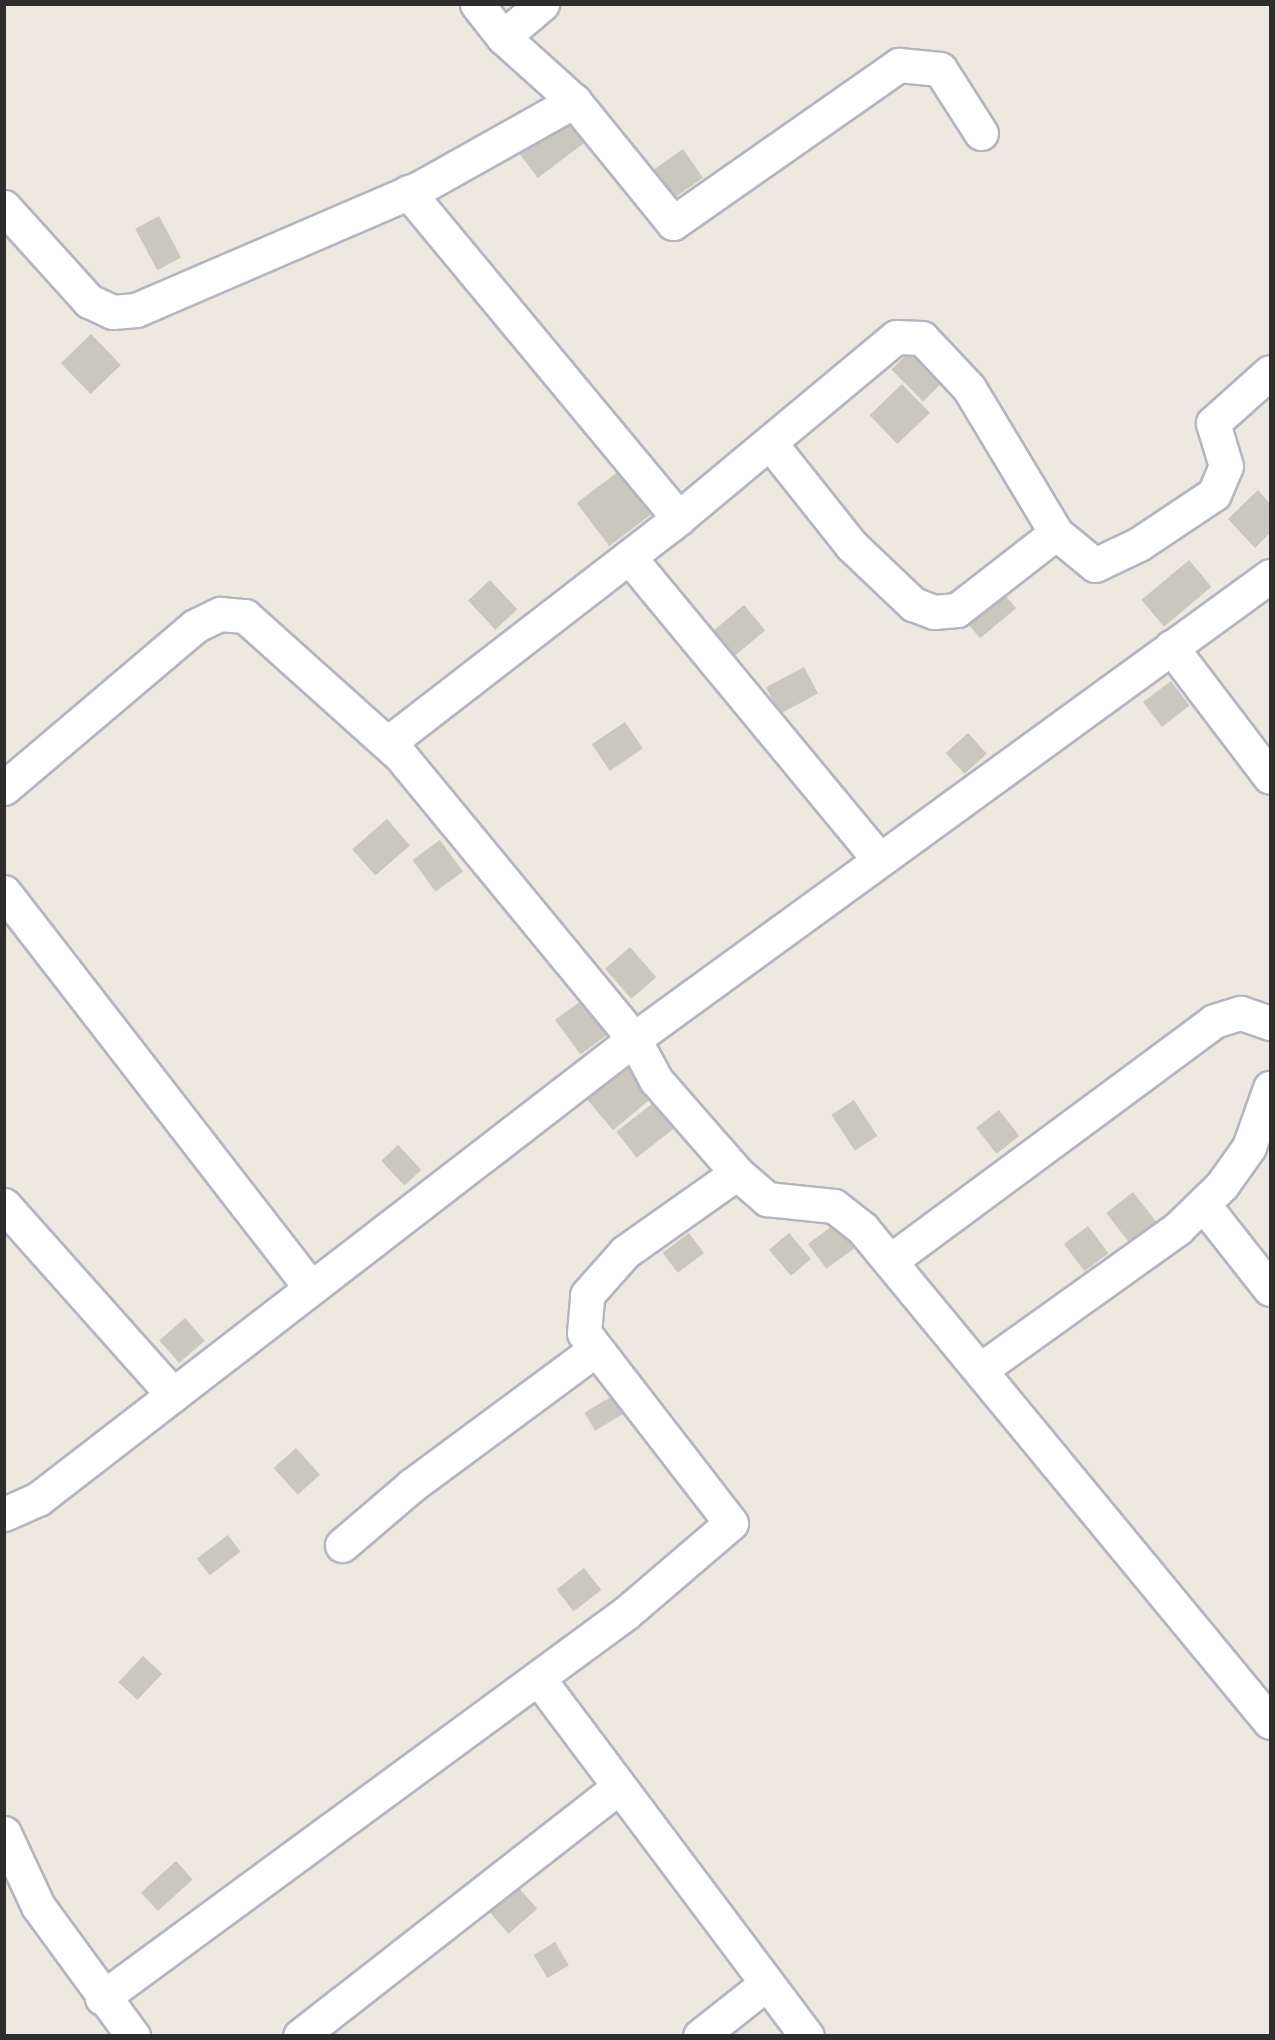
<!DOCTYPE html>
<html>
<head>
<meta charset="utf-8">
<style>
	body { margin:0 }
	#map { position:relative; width:1275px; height:2040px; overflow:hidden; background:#eee9e0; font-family:"Fira Sans Condensed",sans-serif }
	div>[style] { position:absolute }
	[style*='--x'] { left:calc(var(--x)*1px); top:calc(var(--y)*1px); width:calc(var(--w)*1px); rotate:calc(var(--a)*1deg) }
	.building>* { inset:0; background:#cac7be; transform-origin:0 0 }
	.roads { filter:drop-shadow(2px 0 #b3b5c0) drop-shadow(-2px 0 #b3b5c0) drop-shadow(0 2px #b3b5c0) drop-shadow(0 -2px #b3b5c0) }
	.minor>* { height:33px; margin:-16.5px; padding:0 16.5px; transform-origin:16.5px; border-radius:16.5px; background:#fff }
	span { translate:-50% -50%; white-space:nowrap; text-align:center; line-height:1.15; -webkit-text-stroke:5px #fff; paint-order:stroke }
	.frame { position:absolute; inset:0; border:6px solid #2d2d2d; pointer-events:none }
</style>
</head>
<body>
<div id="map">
	<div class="building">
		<i style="left:574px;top:113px;width:30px;height:68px;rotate:53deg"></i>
		<i style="left:683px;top:149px;width:35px;height:40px;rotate:55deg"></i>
		<i style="left:159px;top:216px;width:47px;height:27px;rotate:62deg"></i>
		<i style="left:91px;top:334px;width:43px;height:42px;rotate:46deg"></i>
		<i style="left:919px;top:342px;width:45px;height:39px;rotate:45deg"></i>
		<i style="left:902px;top:384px;width:40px;height:45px;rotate:46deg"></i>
		<i style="left:619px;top:471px;width:54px;height:53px;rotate:53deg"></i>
		<i style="clip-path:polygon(1258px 490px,1270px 504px,1270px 533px,1255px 548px,1228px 519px)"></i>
		<i style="left:1189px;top:560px;width:35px;height:62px;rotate:50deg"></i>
		<i style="left:490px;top:580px;width:40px;height:30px;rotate:47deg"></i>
		<i style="left:1000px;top:589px;width:25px;height:47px;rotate:50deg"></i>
		<i style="left:744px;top:605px;width:33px;height:45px;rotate:50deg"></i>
		<i style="left:804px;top:667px;width:30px;height:43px;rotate:62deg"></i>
		<i style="left:1171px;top:681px;width:31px;height:35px;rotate:53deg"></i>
		<i style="left:625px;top:722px;width:32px;height:40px;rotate:56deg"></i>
		<i style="left:968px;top:733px;width:28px;height:30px;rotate:48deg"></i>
		<i style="left:387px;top:819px;width:35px;height:46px;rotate:49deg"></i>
		<i style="left:440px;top:840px;width:39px;height:34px;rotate:54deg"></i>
		<i style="left:630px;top:947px;width:40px;height:33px;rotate:49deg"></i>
		<i style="left:585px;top:998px;width:43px;height:37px;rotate:54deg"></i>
		<i style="left:631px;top:1063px;width:40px;height:57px;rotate:50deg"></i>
		<i style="left:662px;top:1096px;width:33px;height:58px;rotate:52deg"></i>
		<i style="left:854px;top:1100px;width:43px;height:27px;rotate:57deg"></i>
		<i style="left:999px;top:1110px;width:33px;height:29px;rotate:52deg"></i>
		<i style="left:398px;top:1145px;width:34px;height:23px;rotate:47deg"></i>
		<i style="left:1133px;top:1192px;width:39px;height:34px;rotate:52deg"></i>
		<i style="left:842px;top:1219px;width:31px;height:42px;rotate:54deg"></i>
		<i style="left:1088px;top:1226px;width:34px;height:30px;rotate:53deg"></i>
		<i style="left:689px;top:1233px;width:25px;height:33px;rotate:53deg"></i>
		<i style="left:789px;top:1233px;width:34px;height:26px;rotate:50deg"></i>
		<i style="left:185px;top:1318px;width:30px;height:34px;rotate:49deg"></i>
		<i style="left:622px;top:1390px;width:21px;height:44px;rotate:59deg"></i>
		<i style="left:296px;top:1448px;width:36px;height:30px;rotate:48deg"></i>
		<i style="left:228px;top:1535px;width:21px;height:39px;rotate:53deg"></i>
		<i style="left:584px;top:1568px;width:28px;height:35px;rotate:52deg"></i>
		<i style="left:143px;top:1656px;width:26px;height:36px;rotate:43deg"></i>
		<i style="left:176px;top:1861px;width:25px;height:47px;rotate:48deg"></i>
		<i style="left:507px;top:1874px;width:46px;height:38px;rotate:49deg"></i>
		<i style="left:555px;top:1942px;width:27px;height:25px;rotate:59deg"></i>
	</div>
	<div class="roads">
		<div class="minor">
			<i style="--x:477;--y:4;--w:42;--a:51.8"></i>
			<i style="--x:503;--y:37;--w:96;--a:42"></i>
			<i style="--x:574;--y:101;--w:157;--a:50.9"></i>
			<i style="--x:673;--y:223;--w:276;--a:-35"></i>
			<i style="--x:899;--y:65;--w:41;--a:5.6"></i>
			<i style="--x:940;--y:69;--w:76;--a:57.4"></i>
			<i style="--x:503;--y:37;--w:51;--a:-40.2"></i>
			<i style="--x:408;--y:192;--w:424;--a:50.3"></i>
			<i style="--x:4;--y:207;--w:127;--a:47.9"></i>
			<i style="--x:89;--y:301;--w:26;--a:25"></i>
			<i style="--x:113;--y:312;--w:23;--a:-5"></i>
			<i style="--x:136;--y:310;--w:310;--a:-23.3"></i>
			<i style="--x:421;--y:187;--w:176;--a:-29.3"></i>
			<i style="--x:770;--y:443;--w:130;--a:51.5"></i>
			<i style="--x:851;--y:545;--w:86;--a:43.6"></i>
			<i style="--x:913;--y:604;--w:22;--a:21"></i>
			<i style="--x:934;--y:612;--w:23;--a:-5"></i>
			<i style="--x:957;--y:610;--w:125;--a:-37.9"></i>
			<i style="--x:629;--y:557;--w:392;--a:50.4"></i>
			<i style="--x:1270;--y:576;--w:787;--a:143.95"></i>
			<i style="--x:634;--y:1039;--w:47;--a:61.8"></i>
			<i style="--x:656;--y:1080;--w:123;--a:48.9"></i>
			<i style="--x:737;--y:1173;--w:40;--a:41"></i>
			<i style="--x:767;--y:1199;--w:67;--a:6"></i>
			<i style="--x:834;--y:1206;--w:37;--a:38"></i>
			<i style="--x:863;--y:1229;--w:639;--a:50.46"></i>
			<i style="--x:1171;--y:647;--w:163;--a:52.7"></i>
			<i style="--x:388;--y:743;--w:355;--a:-37.7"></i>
			<i style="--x:669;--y:526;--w:295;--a:-39.8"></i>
			<i style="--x:896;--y:337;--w:26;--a:2"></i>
			<i style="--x:922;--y:338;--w:69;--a:46.8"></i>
			<i style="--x:969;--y:388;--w:169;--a:59"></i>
			<i style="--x:1056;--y:533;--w:50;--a:39.4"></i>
			<i style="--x:1095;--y:565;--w:49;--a:-25.5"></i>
			<i style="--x:1139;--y:544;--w:90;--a:-33.7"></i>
			<i style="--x:1214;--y:494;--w:30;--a:-67"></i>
			<i style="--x:1226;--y:466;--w:45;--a:-106.8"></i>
			<i style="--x:1213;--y:423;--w:76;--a:-41.8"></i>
			<i style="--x:4;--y:788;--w:250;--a:-40.3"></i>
			<i style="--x:195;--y:626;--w:28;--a:-26"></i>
			<i style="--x:220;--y:614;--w:25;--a:5"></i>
			<i style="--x:245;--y:616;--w:208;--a:41.9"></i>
			<i style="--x:400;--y:755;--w:368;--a:50.5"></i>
			<i style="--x:634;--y:1039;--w:753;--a:142.34"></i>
			<i style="--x:38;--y:1499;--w:37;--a:156"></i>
			<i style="--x:4;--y:892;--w:501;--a:52.22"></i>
			<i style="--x:1203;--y:1204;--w:108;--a:51.8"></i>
			<i style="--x:4;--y:1205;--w:254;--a:48.3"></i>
			<i style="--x:890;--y:1261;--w:403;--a:-36.5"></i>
			<i style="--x:1214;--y:1021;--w:28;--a:-17"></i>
			<i style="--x:1241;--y:1013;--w:31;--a:19"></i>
			<i style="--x:980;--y:1370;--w:244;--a:-35.6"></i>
			<i style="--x:1178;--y:1228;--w:62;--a:-44.3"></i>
			<i style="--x:1222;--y:1185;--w:47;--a:-54.6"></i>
			<i style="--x:1249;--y:1147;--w:63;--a:-70.4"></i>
			<i style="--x:342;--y:1545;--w:91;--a:-40.5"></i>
			<i style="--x:411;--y:1486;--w:230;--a:-36.5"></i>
			<i style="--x:538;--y:1678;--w:448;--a:53.1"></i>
			<i style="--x:4;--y:1833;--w:81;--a:65"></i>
			<i style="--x:38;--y:1906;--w:161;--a:53.8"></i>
			<i style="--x:102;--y:1998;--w:650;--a:-36.31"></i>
			<i style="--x:626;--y:1613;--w:138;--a:-40.6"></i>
			<i style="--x:731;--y:1523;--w:240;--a:-127.7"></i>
			<i style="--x:584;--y:1333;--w:38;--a:-85"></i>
			<i style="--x:587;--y:1295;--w:57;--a:-48.5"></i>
			<i style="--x:625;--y:1252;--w:137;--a:-35.2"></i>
			<i style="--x:300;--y:2036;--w:405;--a:-38"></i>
			<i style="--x:700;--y:2036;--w:85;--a:-38.3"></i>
		</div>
	</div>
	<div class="frame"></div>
</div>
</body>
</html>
